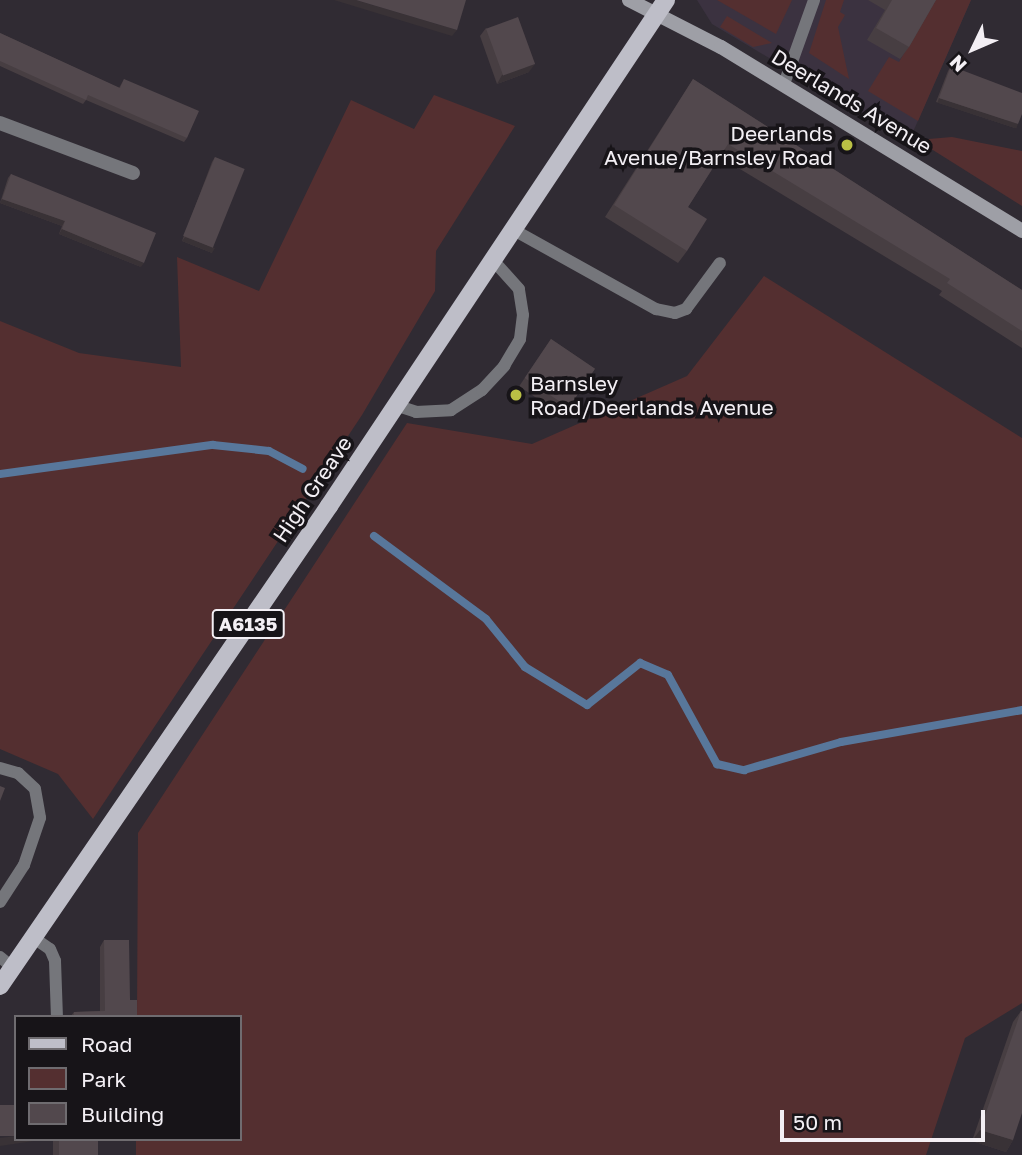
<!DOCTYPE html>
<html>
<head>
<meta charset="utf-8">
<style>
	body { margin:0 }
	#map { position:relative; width:1022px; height:1155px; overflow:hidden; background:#302b33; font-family:"Golos Text",sans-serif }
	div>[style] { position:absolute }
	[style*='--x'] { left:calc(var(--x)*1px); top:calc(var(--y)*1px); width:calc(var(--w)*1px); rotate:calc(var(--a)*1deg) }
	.built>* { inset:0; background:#3b3240 }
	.green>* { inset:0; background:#542f30 }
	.stream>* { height:8px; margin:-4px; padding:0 4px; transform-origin:4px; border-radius:4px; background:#58779b }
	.lane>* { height:12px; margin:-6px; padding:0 6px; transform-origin:6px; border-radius:6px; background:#75767b }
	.street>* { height:14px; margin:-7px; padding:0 7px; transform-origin:7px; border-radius:7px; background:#75767b }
	.secondary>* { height:14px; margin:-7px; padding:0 7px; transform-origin:7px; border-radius:7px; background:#9e9fa6 }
	.primary>* { height:18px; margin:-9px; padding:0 9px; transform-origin:9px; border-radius:9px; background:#bebec8 }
	.wall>* { inset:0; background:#473e42; transform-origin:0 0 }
	.shaded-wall>* { inset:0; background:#393236; transform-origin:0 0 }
	.building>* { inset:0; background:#52484d; transform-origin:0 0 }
	.dots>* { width:19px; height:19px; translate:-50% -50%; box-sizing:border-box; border:4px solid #171418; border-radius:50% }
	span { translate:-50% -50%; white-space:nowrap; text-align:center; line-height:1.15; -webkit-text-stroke:7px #171418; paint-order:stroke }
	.shield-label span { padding:2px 5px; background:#171418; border:2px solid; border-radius:5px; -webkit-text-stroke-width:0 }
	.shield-label { font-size:19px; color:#f3eff4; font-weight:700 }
	.street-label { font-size:21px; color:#f3eff4 }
	.poi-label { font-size:21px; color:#f3eff4 }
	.right { translate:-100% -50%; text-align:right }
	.left { translate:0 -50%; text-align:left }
	.legend { position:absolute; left:14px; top:1015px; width:228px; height:126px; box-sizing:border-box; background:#171418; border:2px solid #6f6c70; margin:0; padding:9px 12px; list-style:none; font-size:21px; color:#f3eff4 }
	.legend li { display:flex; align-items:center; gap:14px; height:35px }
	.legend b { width:35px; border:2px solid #6f6c70 }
	.north { position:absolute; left:938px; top:14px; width:70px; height:70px; -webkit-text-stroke:5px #171418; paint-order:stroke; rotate:226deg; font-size:19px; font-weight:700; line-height:28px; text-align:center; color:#f3eff4 }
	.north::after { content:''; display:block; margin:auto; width:24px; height:32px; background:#f3eff4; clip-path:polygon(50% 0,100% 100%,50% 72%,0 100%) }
	.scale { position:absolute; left:780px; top:1110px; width:205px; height:32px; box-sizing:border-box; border:4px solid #f3eff4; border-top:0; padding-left:9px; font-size:21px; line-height:24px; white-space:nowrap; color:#f3eff4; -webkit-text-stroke:5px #171418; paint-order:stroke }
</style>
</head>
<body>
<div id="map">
	<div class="built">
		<i style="clip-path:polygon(697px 0,971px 0,909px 141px,712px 24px)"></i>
	</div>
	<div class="green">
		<i style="clip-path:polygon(717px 0,792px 0,776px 34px)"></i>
		<i style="clip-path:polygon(826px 0,844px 0,840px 12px,845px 15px,838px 27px,849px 79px,809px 53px)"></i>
		<i style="clip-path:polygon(935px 0,971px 0,918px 121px,868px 91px,889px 57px,899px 62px)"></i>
		<i style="clip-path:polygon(727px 16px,772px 43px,753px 47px,720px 27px)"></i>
		<i style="clip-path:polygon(434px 95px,515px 126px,436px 251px,435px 291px,362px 415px,93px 819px,58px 774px,0 749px,0 321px,79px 353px,181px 367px,177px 257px,259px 291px,351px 100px,414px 129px)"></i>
		<i style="clip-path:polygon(952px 137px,1022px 151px,1022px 206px,917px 140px)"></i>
		<i style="clip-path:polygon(764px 276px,1022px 438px,1022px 1003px,965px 1038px,926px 1155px,136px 1155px,136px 1139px,240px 1139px,240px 1017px,137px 1017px,138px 833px,407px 423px,532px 444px,687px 376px)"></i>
	</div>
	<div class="stream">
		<i style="--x:0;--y:474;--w:215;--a:-7.8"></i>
		<i style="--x:213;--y:445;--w:56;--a:6.1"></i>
		<i style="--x:269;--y:451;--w:38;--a:28"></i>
		<i style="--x:374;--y:536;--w:139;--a:36.5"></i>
		<i style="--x:486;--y:619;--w:62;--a:50.9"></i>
		<i style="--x:525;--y:667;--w:73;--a:31.5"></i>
		<i style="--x:587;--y:705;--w:68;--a:-38.4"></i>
		<i style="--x:640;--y:663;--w:30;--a:23"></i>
		<i style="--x:668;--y:675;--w:102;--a:61.2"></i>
		<i style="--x:717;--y:764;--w:28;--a:13"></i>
		<i style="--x:744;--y:770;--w:101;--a:-16.1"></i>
		<i style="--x:841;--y:742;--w:184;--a:-10"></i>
	</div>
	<div class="lane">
		<i style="--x:784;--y:84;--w:89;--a:-70.3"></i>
		<i style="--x:512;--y:229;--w:165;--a:29.1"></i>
		<i style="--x:656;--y:309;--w:19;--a:12"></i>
		<i style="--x:675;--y:313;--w:12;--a:-20"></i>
		<i style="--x:686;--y:309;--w:57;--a:-53.5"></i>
		<i style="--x:395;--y:405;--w:22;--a:18"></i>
		<i style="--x:416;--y:412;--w:35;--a:-3"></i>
		<i style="--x:451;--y:410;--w:37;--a:-33"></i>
		<i style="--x:482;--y:390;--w:33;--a:-47"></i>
		<i style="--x:504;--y:366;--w:31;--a:-59"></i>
		<i style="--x:520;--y:339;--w:24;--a:-83"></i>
		<i style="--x:523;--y:315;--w:26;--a:-99"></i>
		<i style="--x:519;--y:289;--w:40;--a:-132"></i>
		<i style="--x:0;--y:768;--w:19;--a:16"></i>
		<i style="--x:18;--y:773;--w:23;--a:43"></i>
		<i style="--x:35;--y:789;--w:29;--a:80"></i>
		<i style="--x:40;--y:818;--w:50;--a:108.8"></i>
		<i style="--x:24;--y:865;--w:44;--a:123"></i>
		<i style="--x:34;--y:938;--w:19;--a:35"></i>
		<i style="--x:50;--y:949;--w:13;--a:67"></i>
		<i style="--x:55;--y:961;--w:56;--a:88"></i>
		<i style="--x:0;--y:957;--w:17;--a:40"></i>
	</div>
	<div class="street">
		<i style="--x:0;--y:123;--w:142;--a:20.6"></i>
	</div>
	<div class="secondary">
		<i style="--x:629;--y:0;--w:103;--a:27.1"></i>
		<i style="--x:721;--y:47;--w:353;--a:31.4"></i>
	</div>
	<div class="primary">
		<i style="--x:0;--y:986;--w:582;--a:-55.57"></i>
		<i style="--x:329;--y:506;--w:608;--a:-56.34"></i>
	</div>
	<div class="wall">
		<i style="clip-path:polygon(868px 0,936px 0,909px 47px,900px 59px,867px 40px,885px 10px)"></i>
		<i style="clip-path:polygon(486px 28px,529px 72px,497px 84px,480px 36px)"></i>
		<i style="clip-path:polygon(0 33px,119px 88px,124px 79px,187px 138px,184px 142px,86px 100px,83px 104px,0 66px)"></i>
		<i style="clip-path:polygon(951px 66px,1015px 128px,936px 102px,948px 71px)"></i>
		<i style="clip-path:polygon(693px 79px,1022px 290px,1022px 348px,939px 295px,942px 291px,720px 157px,688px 207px,687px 251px,678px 263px,605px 217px)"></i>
		<i style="clip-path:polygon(215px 157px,212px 253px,182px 241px,212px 162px)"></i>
		<i style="clip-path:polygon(11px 174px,141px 267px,59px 234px,62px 226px,0 203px,8px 178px)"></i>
		<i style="left:551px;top:339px;width:53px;height:57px;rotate:34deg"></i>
		<i style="clip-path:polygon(104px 940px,137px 1017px,70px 1017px,74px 1012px,100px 1011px,100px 947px)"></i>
		<i style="clip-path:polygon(1021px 1011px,1013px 1140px,1006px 1152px,972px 1141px,1013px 1022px)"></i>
		<i style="left:53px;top:1139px;width:45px;height:16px"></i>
	</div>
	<div class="shaded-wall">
		<i style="clip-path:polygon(334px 0,356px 0,457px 30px,452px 36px)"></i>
		<i style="clip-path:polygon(535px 64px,529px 72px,497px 84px,502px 75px)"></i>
		<i style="left:939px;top:98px;width:83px;height:5px;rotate:18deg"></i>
		<i style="clip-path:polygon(2px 199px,65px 221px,62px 226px,0 203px)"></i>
		<i style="clip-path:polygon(62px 229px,144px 263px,141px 267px,59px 234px)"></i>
		<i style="clip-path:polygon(185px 237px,215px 248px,212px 253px,182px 241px)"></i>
		<i style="clip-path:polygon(980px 1130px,1013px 1140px,1006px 1152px,972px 1141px)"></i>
		<i style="clip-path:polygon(16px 1136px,16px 1139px,47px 1139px,0 1146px,0 1138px)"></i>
	</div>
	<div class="building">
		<i style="clip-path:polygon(356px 0,466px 0,457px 30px)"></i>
		<i style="clip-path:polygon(892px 0,936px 0,909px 47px,876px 28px)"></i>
		<i style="left:518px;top:17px;width:50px;height:34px;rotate:70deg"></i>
		<i style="clip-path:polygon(0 33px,120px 88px,124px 79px,199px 111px,187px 138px,88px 95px,86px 100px,0 61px)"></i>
		<i style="clip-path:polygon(951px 66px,1022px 93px,1022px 114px,1018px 124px,939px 98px)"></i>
		<i style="clip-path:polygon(693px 79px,1022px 290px,1022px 331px,947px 283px,950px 279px,728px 144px,688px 207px,707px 219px,687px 251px,614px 205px)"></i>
		<i style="left:215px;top:157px;width:32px;height:85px;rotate:22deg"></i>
		<i style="clip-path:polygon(11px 174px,156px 233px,144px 263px,62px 229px,65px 221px,2px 199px)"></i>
		<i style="left:551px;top:339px;width:53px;height:47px;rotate:34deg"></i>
		<i style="clip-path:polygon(0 786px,5px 788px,0 801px)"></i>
		<i style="clip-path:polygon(104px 940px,129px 940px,130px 1000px,137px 1000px,137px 1017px,74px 1017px,74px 1012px,105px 1011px)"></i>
		<i style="clip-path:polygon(1021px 1011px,1022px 1011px,1022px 1113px,1013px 1140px,980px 1130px)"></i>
		<i style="left:16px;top:1105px;width:31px;height:16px;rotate:90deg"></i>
		<i style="left:59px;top:1139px;width:39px;height:16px"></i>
	</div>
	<div class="dots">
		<i style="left:847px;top:145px;background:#bac045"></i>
		<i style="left:516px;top:395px;background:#bac045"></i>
	</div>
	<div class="shield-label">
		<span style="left:248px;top:624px">A6135</span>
	</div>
	<div class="street-label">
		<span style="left:852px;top:101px;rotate:31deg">Deerlands Avenue</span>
		<span style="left:312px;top:489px;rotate:-56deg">High Greave</span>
	</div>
	<div class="poi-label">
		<span class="right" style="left:833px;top:145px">Deerlands<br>Avenue/Barnsley Road</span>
		<span class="left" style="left:530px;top:395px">Barnsley<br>Road/Deerlands Avenue</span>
	</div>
	<ul class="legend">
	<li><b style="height:9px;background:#bebec8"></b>Road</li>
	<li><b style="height:19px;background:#542f30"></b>Park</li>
	<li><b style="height:19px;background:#52484d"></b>Building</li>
	</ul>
	<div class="north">N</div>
	<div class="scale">50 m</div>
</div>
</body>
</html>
